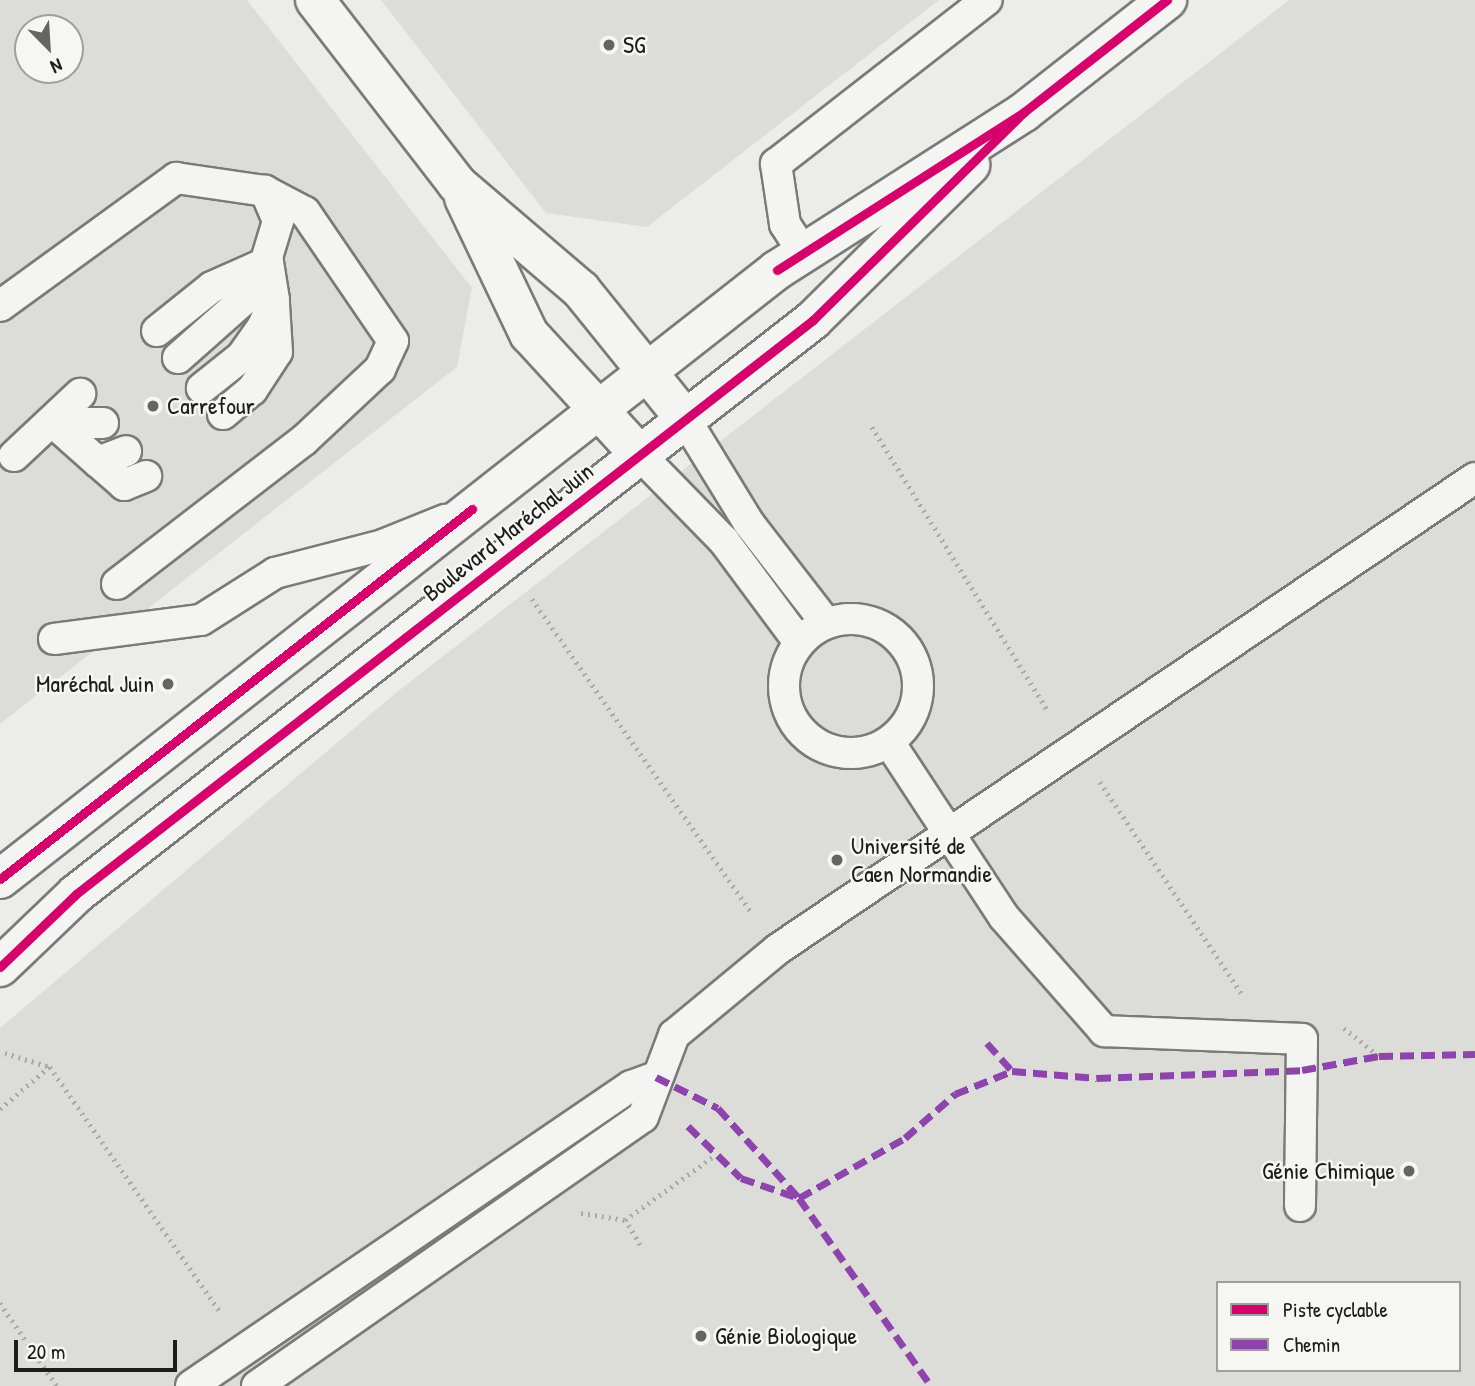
<!DOCTYPE html>
<html>
<head>
<meta charset="utf-8">
<style>
	body { margin:0 }
	#map { position:relative; width:1475px; height:1386px; overflow:hidden; background:#ececea; font-family:"Patrick Hand",sans-serif }
	div>[style] { position:absolute }
	[style*='--x'] { left:calc(var(--x)*1px); top:calc(var(--y)*1px); width:calc(var(--w)*1px); rotate:calc(var(--a)*1deg) }
	.built>* { inset:0; background:#dcdcd9 }
	.path>* { height:4.5px; margin-top:-2.25px; transform-origin:0; background:repeating-linear-gradient(90deg,#aaaaa9 0 2px,transparent 0 7px) }
	.roads { filter:drop-shadow(2px 0 #7a7a79) drop-shadow(-2px 0 #7a7a79) drop-shadow(0 2px #7a7a79) drop-shadow(0 -2px #7a7a79) }
	.service>* { height:30px; margin:-15px; padding:0 15px; transform-origin:15px; border-radius:15px; background:#f4f4f2 }
	.service>.ring { margin:-15px; padding:0; box-sizing:content-box; background:none; border:30px solid #f4f4f2; border-radius:50% }
	.minor>* { height:38px; margin:-19px; padding:0 19px; transform-origin:19px; border-radius:19px; background:#f4f4f2 }
	.secondary>* { height:38px; margin:-19px; padding:0 19px; transform-origin:19px; border-radius:19px; background:#f4f4f2 }
	.quiet>* { height:7px; margin-top:-3.5px; transform-origin:0; background:repeating-linear-gradient(90deg,#8e44ad 0 14px,transparent 0 21px) }
	.cycleway>* { height:9px; margin:-4.5px; padding:0 4.5px; transform-origin:4.5px; border-radius:4.5px; background:#d6006c }
	.dots>* { width:19px; height:19px; translate:-50% -50%; box-sizing:border-box; border:4px solid #f6f6f2; border-radius:50% }
	span { translate:-50% -50%; white-space:nowrap; text-align:center; line-height:1.15; -webkit-text-stroke:5px #f6f6f2; paint-order:stroke }
	.poi-label { font-size:24px; color:#1c1c1c }
	.left { translate:0 -50%; text-align:left }
	.right { translate:-100% -50%; text-align:right }
	.street-label { font-size:24px; color:#1c1c1c }
	.legend { position:absolute; left:1216px; top:1281px; width:245px; height:91px; box-sizing:border-box; background:#f6f6f2; border:2px solid #9f9f9c; margin:0; padding:9px 12px; list-style:none; font-size:21px; color:#1c1c1c }
	.legend li { display:flex; align-items:center; gap:14px; height:35px }
	.legend b { width:35px; border:2px solid #9f9f9c }
	.north { position:absolute; left:14px; top:14px; width:70px; height:70px; box-sizing:border-box; background:#f6f6f2; border:2px solid #9f9f9c; border-radius:50%; rotate:156deg; font-size:19px; font-weight:700; line-height:28px; text-align:center; color:#1c1c1c }
	.north::after { content:''; display:block; margin:auto; width:24px; height:32px; background:#656564; clip-path:polygon(50% 0,100% 100%,50% 72%,0 100%) }
	.scale { position:absolute; left:14px; top:1340px; width:163px; height:32px; box-sizing:border-box; border:4px solid #1c1c1c; border-top:0; padding-left:9px; font-size:21px; line-height:24px; white-space:nowrap; color:#1c1c1c; -webkit-text-stroke:5px #f6f6f2; paint-order:stroke }
</style>
</head>
<body>
<div id="map">
	<div class="built">
		<i style="clip-path:polygon(evenodd,0 0,247px 0,472px 288px,457px 367px,0 724px,0 0,28px 28px,70px 28px,70px 70px,28px 70px,28px 28px)"></i>
		<i style="clip-path:polygon(381px 0,939px 0,647px 227px,546px 213px)"></i>
		<i style="clip-path:polygon(evenodd,1289px 0,1475px 0,1475px 1386px,0 1386px,0 1028px,397px 692px,1289px 0,1218px 1283px,1459px 1283px,1459px 1370px,1218px 1370px,1218px 1283px)"></i>
	</div>
	<div class="path">
		<i style="--x:872;--y:427;--w:335;--a:58.2"></i>
		<i style="--x:532;--y:599;--w:383;--a:55"></i>
		<i style="--x:1100;--y:782;--w:254;--a:56.2"></i>
		<i style="--x:1344;--y:1028;--w:45;--a:38.7"></i>
		<i style="--x:5;--y:1053;--w:47;--a:17.3"></i>
		<i style="--x:50;--y:1067;--w:298;--a:55.2"></i>
		<i style="--x:0;--y:1109;--w:65;--a:-40.6"></i>
		<i style="--x:581;--y:1213;--w:45;--a:9"></i>
		<i style="--x:640;--y:1245;--w:29;--a:-121"></i>
		<i style="--x:625;--y:1220;--w:110;--a:-35.7"></i>
		<i style="--x:0;--y:1303;--w:101;--a:55.5"></i>
	</div>
	<div class="roads">
		<div class="service">
			<i style="--x:803;--y:252;--w:33;--a:-123"></i>
			<i style="--x:785;--y:224;--w:61;--a:-98.5"></i>
			<i style="--x:776;--y:164;--w:267;--a:-37.9"></i>
			<i style="--x:0;--y:306;--w:218;--a:-36"></i>
			<i style="--x:176;--y:178;--w:90;--a:8.3"></i>
			<i style="--x:265;--y:191;--w:45;--a:27.7"></i>
			<i style="--x:305;--y:212;--w:156;--a:55.7"></i>
			<i style="--x:393;--y:341;--w:31;--a:115"></i>
			<i style="--x:380;--y:369;--w:104;--a:136.9"></i>
			<i style="--x:304;--y:440;--w:236;--a:142.4"></i>
			<i style="--x:157;--y:331;--w:70;--a:-38.7"></i>
			<i style="--x:212;--y:287;--w:61;--a:-24.1"></i>
			<i style="--x:268;--y:262;--w:38;--a:81"></i>
			<i style="--x:274;--y:300;--w:28;--a:113"></i>
			<i style="--x:263;--y:326;--w:38;--a:125"></i>
			<i style="--x:241;--y:357;--w:50;--a:141.5"></i>
			<i style="--x:178;--y:358;--w:107;--a:-41.6"></i>
			<i style="--x:258;--y:287;--w:69;--a:-73.1"></i>
			<i style="--x:278;--y:221;--w:33;--a:-113"></i>
			<i style="--x:223;--y:414;--w:38;--a:-40"></i>
			<i style="--x:252;--y:390;--w:45;--a:-56.7"></i>
			<i style="--x:277;--y:352;--w:48;--a:-93.6"></i>
			<i style="--x:685;--y:419;--w:121;--a:58.5"></i>
			<i style="--x:748;--y:522;--w:128;--a:52.3"></i>
			<i style="--x:54;--y:423;--w:59;--a:41.6"></i>
			<i style="--x:98;--y:462;--w:30;--a:-21"></i>
			<i style="--x:54;--y:423;--w:49;--a:0"></i>
			<i style="--x:639;--y:454;--w:122;--a:45.7"></i>
			<i style="--x:724;--y:541;--w:126;--a:53.4"></i>
			<i style="--x:14;--y:456;--w:91;--a:-43.2"></i>
			<i style="--x:98;--y:462;--w:35;--a:41"></i>
			<i style="--x:124;--y:485;--w:24;--a:-22"></i>
			<i class="ring" style="left:784px;top:619px;width:104px;height:104px"></i>
			<i style="--x:54;--y:639;--w:148;--a:-7.4"></i>
			<i style="--x:201;--y:620;--w:88;--a:-32.4"></i>
			<i style="--x:275;--y:573;--w:112;--a:-14.5"></i>
			<i style="--x:383;--y:545;--w:67;--a:-22"></i>
			<i style="--x:889;--y:742;--w:209;--a:56.7"></i>
			<i style="--x:1004;--y:917;--w:152;--a:48.7"></i>
			<i style="--x:1104;--y:1031;--w:198;--a:2.3"></i>
			<i style="--x:1302;--y:1039;--w:167;--a:90.7"></i>
			<i style="--x:191;--y:1386;--w:533;--a:-34.29"></i>
			<i style="--x:631;--y:1086;--w:27;--a:-20"></i>
			<i style="--x:257;--y:1386;--w:470;--a:-34.9"></i>
			<i style="--x:643;--y:1117;--w:88;--a:-69.3"></i>
			<i style="--x:674;--y:1035;--w:135;--a:-39.6"></i>
			<i style="--x:778;--y:949;--w:841;--a:-34.05"></i>
		</div>
		<div class="minor">
			<i style="--x:315;--y:0;--w:232;--a:52.3"></i>
			<i style="--x:457;--y:184;--w:163;--a:40.5"></i>
			<i style="--x:581;--y:290;--w:166;--a:51.1"></i>
			<i style="--x:464;--y:198;--w:151;--a:64.5"></i>
			<i style="--x:529;--y:334;--w:163;--a:47.5"></i>
		</div>
		<div class="secondary">
			<i style="--x:0;--y:879;--w:987;--a:-38.09"></i>
			<i style="--x:777;--y:270;--w:293;--a:-32.6"></i>
			<i style="--x:1024;--y:112;--w:182;--a:-38.1"></i>
			<i style="--x:0;--y:967;--w:105;--a:-43.8"></i>
			<i style="--x:76;--y:894;--w:934;--a:-37.91"></i>
			<i style="--x:813;--y:320;--w:221;--a:-44.6"></i>
		</div>
	</div>
	<div class="quiet">
		<i style="--x:987;--y:1043;--w:38;--a:48"></i>
		<i style="--x:656;--y:1077;--w:69;--a:26.6"></i>
		<i style="--x:718;--y:1108;--w:121;--a:48"></i>
		<i style="--x:799;--y:1198;--w:230;--a:54.9"></i>
		<i style="--x:688;--y:1126;--w:74;--a:44.5"></i>
		<i style="--x:741;--y:1178;--w:61;--a:19"></i>
		<i style="--x:799;--y:1198;--w:122;--a:-29.5"></i>
		<i style="--x:905;--y:1138;--w:67;--a:-41.3"></i>
		<i style="--x:955;--y:1094;--w:61;--a:-22"></i>
		<i style="--x:1012;--y:1071;--w:85;--a:4.7"></i>
		<i style="--x:1097;--y:1078;--w:205;--a:-2.2"></i>
		<i style="--x:1302;--y:1070;--w:78;--a:-10.3"></i>
		<i style="--x:1379;--y:1056;--w:96;--a:-1.2"></i>
	</div>
	<div class="cycleway">
		<i style="--x:777;--y:270;--w:293;--a:-32.6"></i>
		<i style="--x:1024;--y:112;--w:182;--a:-38.1"></i>
		<i style="--x:0;--y:879;--w:600;--a:-38.09"></i>
		<i style="--x:0;--y:967;--w:105;--a:-43.8"></i>
		<i style="--x:76;--y:894;--w:934;--a:-37.91"></i>
		<i style="--x:813;--y:320;--w:296;--a:-44.6"></i>
	</div>
	<div class="dots">
		<i style="left:609px;top:45px;background:#656564"></i>
		<i style="left:153px;top:406px;background:#656564"></i>
		<i style="left:168px;top:684px;background:#656564"></i>
		<i style="left:837px;top:860px;background:#656564"></i>
		<i style="left:1409px;top:1171px;background:#656564"></i>
		<i style="left:701px;top:1336px;background:#656564"></i>
	</div>
	<div class="poi-label">
		<span class="left" style="left:623px;top:45px">SG</span>
		<span class="left" style="left:167px;top:406px">Carrefour</span>
		<span class="right" style="left:154px;top:684px">Maréchal Juin</span>
		<span class="left" style="left:851px;top:860px">Université de<br>Caen Normandie</span>
		<span class="right" style="left:1395px;top:1171px">Génie Chimique</span>
		<span class="left" style="left:715px;top:1336px">Génie Biologique</span>
	</div>
	<div class="street-label">
		<span style="left:508px;top:532px;rotate:-38deg">Boulevard Maréchal Juin</span>
	</div>
	<ul class="legend">
	<li><b style="height:9px;background:#d6006c"></b>Piste cyclable</li>
	<li><b style="height:9px;background:#8e44ad"></b>Chemin</li>
	</ul>
	<div class="north">N</div>
	<div class="scale">20 m</div>
</div>
</body>
</html>
